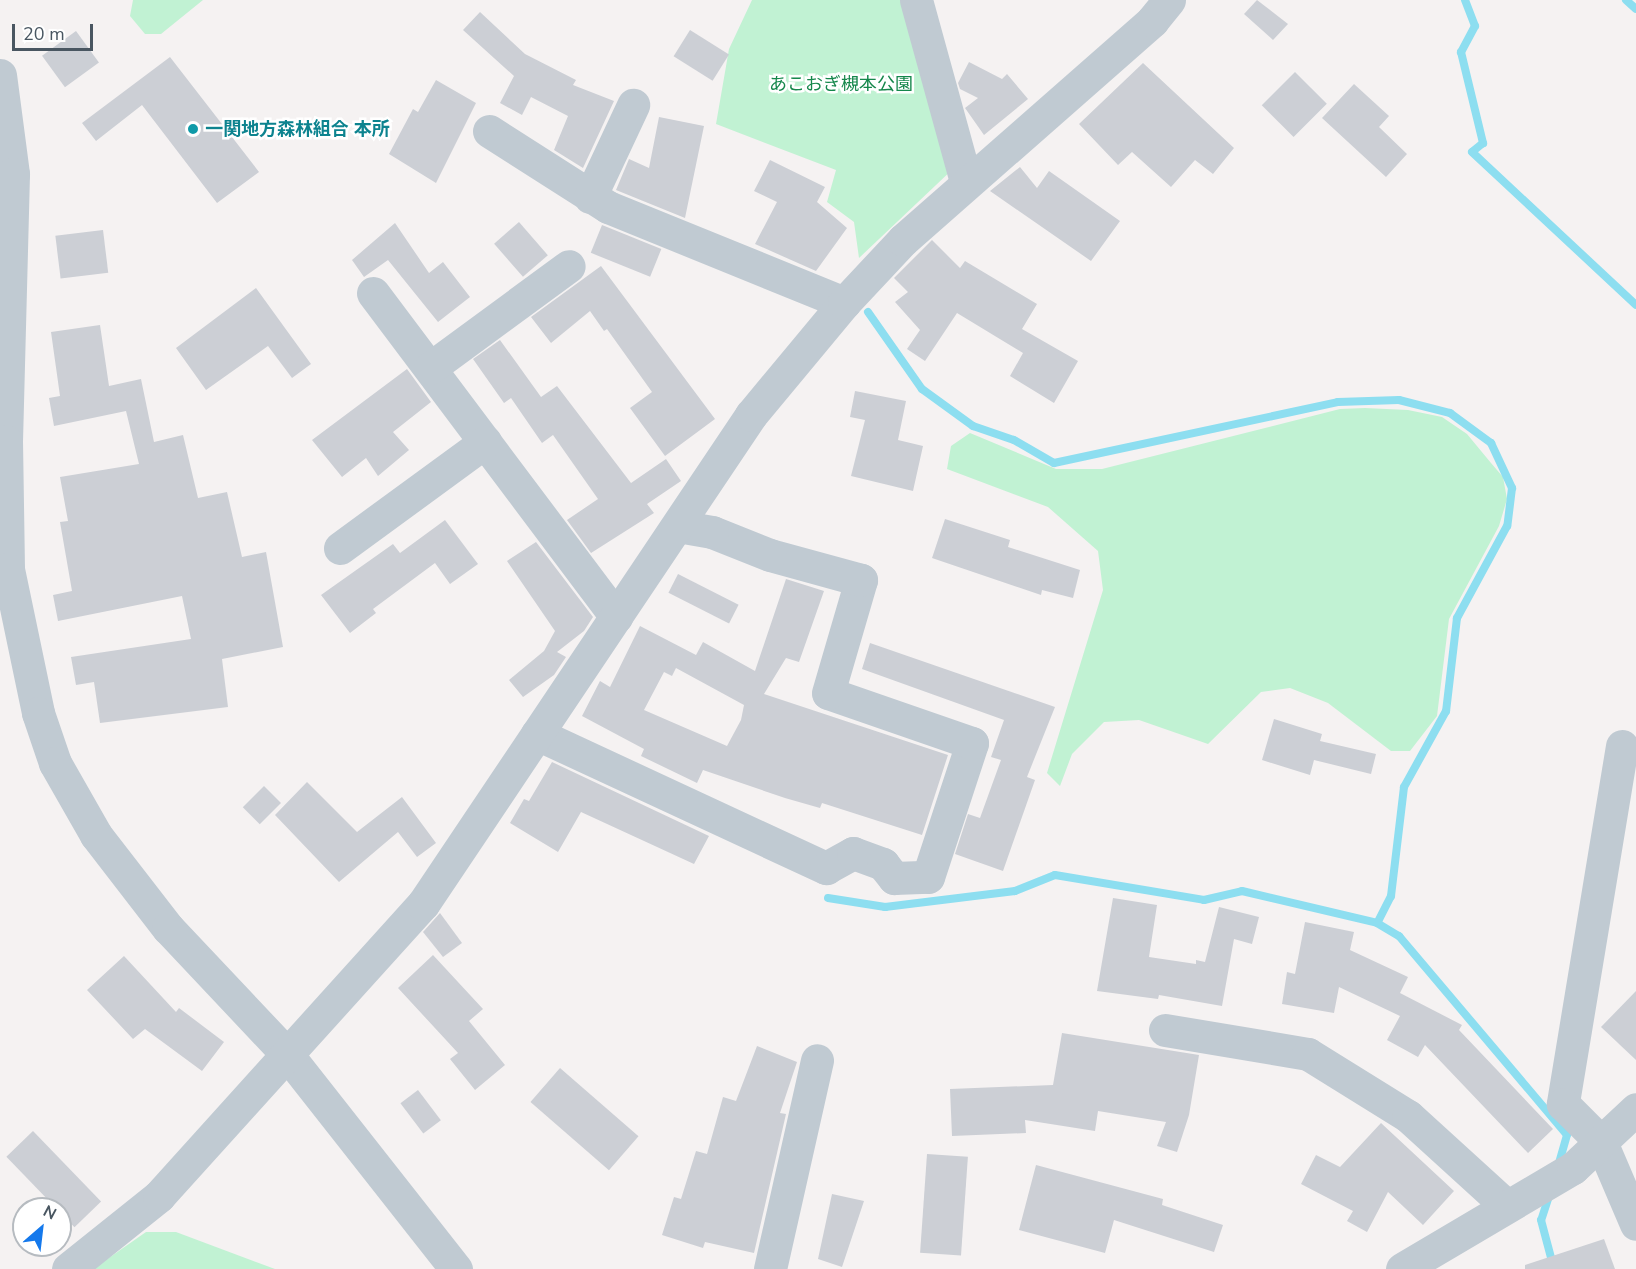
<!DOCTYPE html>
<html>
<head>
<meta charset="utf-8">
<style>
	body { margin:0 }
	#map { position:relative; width:1636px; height:1269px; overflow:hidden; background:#f5f2f2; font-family:"Nunito Sans","Noto Sans JP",sans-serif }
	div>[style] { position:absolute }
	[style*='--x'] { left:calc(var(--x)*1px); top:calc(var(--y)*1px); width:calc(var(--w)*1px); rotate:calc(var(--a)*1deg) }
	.green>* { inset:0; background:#c1f2d3 }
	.stream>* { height:8px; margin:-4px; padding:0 4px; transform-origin:4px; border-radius:4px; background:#8ddef0 }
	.building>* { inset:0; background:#cccfd5; transform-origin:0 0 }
	.minor>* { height:33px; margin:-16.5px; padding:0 16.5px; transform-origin:16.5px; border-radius:16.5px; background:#c0cad2 }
	.dots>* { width:16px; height:16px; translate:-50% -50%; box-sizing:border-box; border:3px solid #fff; border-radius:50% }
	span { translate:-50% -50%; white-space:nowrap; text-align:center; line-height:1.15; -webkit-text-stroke:5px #fff; paint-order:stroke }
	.park-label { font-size:18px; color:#15874b }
	.culture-label { font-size:18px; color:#0d838f; font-weight:700 }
	.left { translate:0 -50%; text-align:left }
	.north { position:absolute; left:12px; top:1197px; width:60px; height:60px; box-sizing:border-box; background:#fff; border:2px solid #b6bbc0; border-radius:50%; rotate:28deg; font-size:16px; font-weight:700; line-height:24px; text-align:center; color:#495661 }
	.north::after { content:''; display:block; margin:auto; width:21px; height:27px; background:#1579ec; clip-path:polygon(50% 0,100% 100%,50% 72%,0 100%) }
	.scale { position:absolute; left:12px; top:24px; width:81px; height:27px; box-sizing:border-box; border:3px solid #495661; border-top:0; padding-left:8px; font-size:18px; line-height:21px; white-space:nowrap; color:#495661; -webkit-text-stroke:4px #fff; paint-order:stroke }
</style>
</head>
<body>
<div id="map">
	<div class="green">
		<i style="clip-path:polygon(133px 0,203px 0,161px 34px,145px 34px,130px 16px)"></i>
		<i style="clip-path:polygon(752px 0,902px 0,955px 167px,859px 258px,854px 222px,827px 202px,836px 170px,716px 124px,729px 49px)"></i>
		<i style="clip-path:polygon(1365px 408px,1408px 410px,1442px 417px,1467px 434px,1491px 463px,1503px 477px,1507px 499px,1499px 526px,1449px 619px,1437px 716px,1410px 751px,1391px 751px,1328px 703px,1290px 688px,1261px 692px,1208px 744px,1139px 720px,1104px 722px,1072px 754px,1060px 786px,1047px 773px,1103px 590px,1098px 551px,1048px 507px,947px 469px,951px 446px,970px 433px,1056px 469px,1102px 469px,1340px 409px)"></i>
		<i style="clip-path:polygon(146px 1232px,176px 1232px,275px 1269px,93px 1269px)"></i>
	</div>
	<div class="stream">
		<i style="--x:1465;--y:0;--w:28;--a:69"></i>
		<i style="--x:1475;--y:26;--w:30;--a:118"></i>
		<i style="--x:1461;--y:52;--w:94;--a:76.4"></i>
		<i style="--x:1483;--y:143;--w:14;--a:141"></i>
		<i style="--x:1472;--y:152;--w:224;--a:43"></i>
		<i style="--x:1626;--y:0;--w:13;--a:42"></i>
		<i style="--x:868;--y:312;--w:94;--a:55"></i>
		<i style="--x:922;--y:389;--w:63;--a:36"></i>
		<i style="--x:973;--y:426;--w:43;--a:18.9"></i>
		<i style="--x:1014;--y:440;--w:46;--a:29.9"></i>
		<i style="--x:1054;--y:463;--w:290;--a:-12.1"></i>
		<i style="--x:1338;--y:402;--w:61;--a:-1.9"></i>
		<i style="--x:1399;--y:400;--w:53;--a:14.3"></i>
		<i style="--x:1450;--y:413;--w:51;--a:36.2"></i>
		<i style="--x:1491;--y:443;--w:50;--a:65"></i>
		<i style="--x:1512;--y:488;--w:38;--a:97"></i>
		<i style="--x:1507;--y:526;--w:105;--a:118.5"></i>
		<i style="--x:1457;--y:618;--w:94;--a:96.7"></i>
		<i style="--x:1446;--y:711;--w:87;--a:118.9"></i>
		<i style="--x:1404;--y:787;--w:110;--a:96.8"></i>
		<i style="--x:1391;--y:896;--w:30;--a:117"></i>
		<i style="--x:828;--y:898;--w:58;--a:9"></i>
		<i style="--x:885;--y:907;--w:131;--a:-7"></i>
		<i style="--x:1015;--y:891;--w:43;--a:-21.8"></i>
		<i style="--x:1055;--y:875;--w:151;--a:9.5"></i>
		<i style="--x:1204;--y:900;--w:39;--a:-13"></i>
		<i style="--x:1242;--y:891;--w:139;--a:13.3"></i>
		<i style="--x:1377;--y:923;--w:26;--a:31"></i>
		<i style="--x:1399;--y:936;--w:260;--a:49.8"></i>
		<i style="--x:1567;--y:1135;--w:32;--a:106"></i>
		<i style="--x:1550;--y:1193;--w:28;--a:108"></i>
		<i style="--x:1541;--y:1220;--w:51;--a:75.1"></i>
	</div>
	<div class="building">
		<i style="clip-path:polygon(1257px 0,1288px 24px,1273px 40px,1244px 14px)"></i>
		<i style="clip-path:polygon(480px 12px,525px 54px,576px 80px,573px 85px,614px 101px,583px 168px,554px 150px,568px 116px,531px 97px,522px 115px,500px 103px,514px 76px,463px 30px)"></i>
		<i style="left:690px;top:30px;width:46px;height:31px;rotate:32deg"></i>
		<i style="left:76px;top:31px;width:39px;height:42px;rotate:54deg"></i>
		<i style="clip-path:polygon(170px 57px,259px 172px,217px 203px,142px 105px,96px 141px,82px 123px)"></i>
		<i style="clip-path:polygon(969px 62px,1002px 79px,1007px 74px,1028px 99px,984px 135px,965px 108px,978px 98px,960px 89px,958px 83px)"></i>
		<i style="clip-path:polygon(1143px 63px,1234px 148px,1213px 174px,1195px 160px,1171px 187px,1132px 152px,1118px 165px,1079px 124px)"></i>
		<i style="left:1295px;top:72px;width:45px;height:47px;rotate:45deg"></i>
		<i style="clip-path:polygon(436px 80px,476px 103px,436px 183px,389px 154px,413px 109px,418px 112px)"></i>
		<i style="clip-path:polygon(1354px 84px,1389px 116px,1379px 127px,1407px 154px,1386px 177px,1322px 118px)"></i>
		<i style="clip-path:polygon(659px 117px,704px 126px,685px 218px,616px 190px,629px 159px,649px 168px)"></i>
		<i style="clip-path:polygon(770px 160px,825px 187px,817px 202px,847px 228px,816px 271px,755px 244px,777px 202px,754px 191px)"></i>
		<i style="clip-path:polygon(1020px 167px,1037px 188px,1049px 171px,1120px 221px,1091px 261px,990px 191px)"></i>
		<i style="left:519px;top:222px;width:44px;height:33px;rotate:49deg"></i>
		<i style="clip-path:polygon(395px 223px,429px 273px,443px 262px,470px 297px,438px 322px,388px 260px,364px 277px,352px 260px)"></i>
		<i style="left:602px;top:225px;width:64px;height:30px;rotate:22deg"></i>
		<i style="left:103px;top:230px;width:43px;height:48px;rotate:83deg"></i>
		<i style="clip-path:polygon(932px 240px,960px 268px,965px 261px,1037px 304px,1022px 329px,1078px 361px,1054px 403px,1010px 376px,1023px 353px,957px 313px,925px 361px,907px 349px,920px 330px,895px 302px,908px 292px,894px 278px)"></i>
		<i style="clip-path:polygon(601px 266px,715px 419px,665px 456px,630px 408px,652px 392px,607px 329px,604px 331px,590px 311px,551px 343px,531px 317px)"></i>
		<i style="clip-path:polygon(256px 288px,311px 364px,292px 378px,268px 346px,206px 390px,176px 348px)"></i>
		<i style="clip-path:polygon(100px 325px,109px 386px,141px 379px,154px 442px,183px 435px,198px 498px,227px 492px,242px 557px,266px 552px,283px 647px,222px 659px,228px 707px,100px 723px,94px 682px,76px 685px,71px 657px,191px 639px,182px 596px,58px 621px,53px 595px,72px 591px,60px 522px,68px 521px,60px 477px,139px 464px,126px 411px,54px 426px,49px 398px,60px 396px,51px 332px)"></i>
		<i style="clip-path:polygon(500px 340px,541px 397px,557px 386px,631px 483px,666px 459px,681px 481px,647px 504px,654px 513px,591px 553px,567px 520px,598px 499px,553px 435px,542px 443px,511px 398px,504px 403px,473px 359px)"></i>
		<i style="clip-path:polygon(407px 369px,431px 402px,393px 432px,409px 450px,378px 476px,366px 458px,342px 477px,312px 440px)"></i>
		<i style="clip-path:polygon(855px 391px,906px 401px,898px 440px,923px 446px,913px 491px,851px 476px,865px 420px,850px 417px)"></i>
		<i style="clip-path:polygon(945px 519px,1010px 540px,1008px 547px,1080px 570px,1073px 598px,1042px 590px,1041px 595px,932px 558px)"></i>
		<i style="clip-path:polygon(445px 520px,478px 564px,450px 584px,435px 563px,373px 609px,376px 613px,350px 633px,321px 595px,393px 544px,400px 553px)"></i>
		<i style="clip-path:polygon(536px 542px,593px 617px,584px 631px,557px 652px,566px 657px,554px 675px,523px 697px,509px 680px,544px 651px,555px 631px,507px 561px)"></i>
		<i style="left:678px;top:574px;width:68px;height:21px;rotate:27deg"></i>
		<i style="clip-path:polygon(evenodd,786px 579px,824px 591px,799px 662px,786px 658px,764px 694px,948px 755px,922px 835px,822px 803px,820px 808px,785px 798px,703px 770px,697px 783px,641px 756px,644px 749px,582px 716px,600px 681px,610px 687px,640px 626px,696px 655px,703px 642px,755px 671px,786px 579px,676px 668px,744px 705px,741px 720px,727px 746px,644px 710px,664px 672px,672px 676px,676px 668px)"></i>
		<i style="clip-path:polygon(870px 643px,1055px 707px,1027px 777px,1035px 780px,1003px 871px,955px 854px,968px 814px,980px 818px,1001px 760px,991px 757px,1004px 720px,862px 669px)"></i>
		<i style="clip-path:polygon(1274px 719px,1322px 734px,1320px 741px,1376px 754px,1371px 774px,1314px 760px,1310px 775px,1262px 760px)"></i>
		<i style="clip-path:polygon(552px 762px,709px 836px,694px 864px,581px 812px,558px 852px,510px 823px,524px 799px,529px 801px)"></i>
		<i style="clip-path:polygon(307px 782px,357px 832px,402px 797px,436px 843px,417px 857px,398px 832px,339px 882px,275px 815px)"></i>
		<i style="left:264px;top:786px;width:24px;height:30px;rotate:45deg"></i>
		<i style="clip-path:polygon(1113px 898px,1157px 905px,1149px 957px,1196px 964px,1196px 960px,1205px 962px,1219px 907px,1259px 917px,1252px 944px,1234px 939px,1222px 1006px,1159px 995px,1158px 999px,1097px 991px)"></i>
		<i style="clip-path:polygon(440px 913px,462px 943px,443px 957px,423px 932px)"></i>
		<i style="clip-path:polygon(1305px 922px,1354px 932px,1350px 950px,1408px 977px,1400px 993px,1462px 1025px,1459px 1030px,1553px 1129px,1528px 1153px,1425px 1045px,1418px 1057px,1387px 1040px,1400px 1016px,1339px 987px,1334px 1013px,1282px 1004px,1287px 972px,1295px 974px)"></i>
		<i style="clip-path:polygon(433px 955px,483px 1009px,469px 1021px,505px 1065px,475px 1090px,450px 1059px,458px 1053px,398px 988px)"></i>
		<i style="clip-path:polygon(124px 956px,176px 1012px,179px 1008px,224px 1042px,202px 1071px,145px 1029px,133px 1039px,87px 990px)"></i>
		<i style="clip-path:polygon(1636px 991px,1636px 1060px,1601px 1027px)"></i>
		<i style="clip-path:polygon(1062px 1033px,1199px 1055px,1189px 1115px,1177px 1152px,1157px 1146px,1166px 1122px,1098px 1111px,1095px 1131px,1025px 1120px,1026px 1133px,952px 1136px,950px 1089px,1053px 1085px)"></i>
		<i style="clip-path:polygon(757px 1046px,797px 1062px,780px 1113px,786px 1114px,754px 1253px,705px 1242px,703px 1248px,662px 1235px,674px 1197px,681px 1199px,696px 1151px,707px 1154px,723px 1097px,736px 1101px)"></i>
		<i style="left:560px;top:1068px;width:104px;height:45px;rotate:41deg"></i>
		<i style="left:418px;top:1090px;width:38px;height:22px;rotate:53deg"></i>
		<i style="clip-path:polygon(1381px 1123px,1454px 1191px,1423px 1225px,1388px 1192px,1367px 1232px,1347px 1221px,1353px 1211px,1301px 1184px,1316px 1155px,1340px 1167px)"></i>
		<i style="left:33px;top:1131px;width:98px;height:37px;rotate:46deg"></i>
		<i style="left:927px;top:1154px;width:41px;height:99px;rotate:4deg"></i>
		<i style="clip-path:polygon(1036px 1165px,1163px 1199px,1162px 1205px,1223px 1225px,1214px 1252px,1114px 1220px,1105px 1253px,1019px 1230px)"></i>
		<i style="clip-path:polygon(832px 1194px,864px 1201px,842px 1267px,818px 1259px)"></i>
		<i style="clip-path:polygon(1604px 1239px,1615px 1269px,1525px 1269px,1525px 1265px)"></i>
	</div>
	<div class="minor">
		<i style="--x:916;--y:0;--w:188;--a:74.6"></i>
		<i style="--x:0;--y:75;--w:100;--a:82.5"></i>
		<i style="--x:13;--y:174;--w:267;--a:91.5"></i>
		<i style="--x:6;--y:441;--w:128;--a:89.1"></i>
		<i style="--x:8;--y:569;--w:147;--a:78.2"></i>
		<i style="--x:38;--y:713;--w:53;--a:71.2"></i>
		<i style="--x:55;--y:763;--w:83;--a:60.3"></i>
		<i style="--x:96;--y:835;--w:118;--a:52.3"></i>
		<i style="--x:168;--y:928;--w:172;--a:46.7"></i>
		<i style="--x:286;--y:1053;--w:275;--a:51.8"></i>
		<i style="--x:489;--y:131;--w:141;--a:32.6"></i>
		<i style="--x:608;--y:207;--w:255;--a:22.1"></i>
		<i style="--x:590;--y:197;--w:102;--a:-64.9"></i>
		<i style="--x:373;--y:293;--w:405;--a:53.1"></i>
		<i style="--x:430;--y:368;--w:172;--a:-36.3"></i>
		<i style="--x:340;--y:548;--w:180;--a:-36.2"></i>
		<i style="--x:537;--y:734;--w:319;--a:24.9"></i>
		<i style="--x:826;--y:868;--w:31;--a:-29"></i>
		<i style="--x:853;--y:853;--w:32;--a:20"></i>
		<i style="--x:883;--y:864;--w:18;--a:52"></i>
		<i style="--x:894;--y:878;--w:34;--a:-2"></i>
		<i style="--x:928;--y:877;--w:141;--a:-71.8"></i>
		<i style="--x:972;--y:743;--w:152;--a:-160.9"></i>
		<i style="--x:828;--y:693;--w:118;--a:-73.7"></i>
		<i style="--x:861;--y:580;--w:94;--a:-164.6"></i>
		<i style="--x:770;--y:555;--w:62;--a:-158.4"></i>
		<i style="--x:712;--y:532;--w:35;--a:-170"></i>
		<i style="--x:1622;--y:746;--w:363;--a:99.4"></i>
		<i style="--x:1563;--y:1104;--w:54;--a:45"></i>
		<i style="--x:1601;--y:1142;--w:89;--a:66.9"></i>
		<i style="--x:1165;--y:1030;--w:145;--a:9.5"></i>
		<i style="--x:1308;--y:1054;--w:118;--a:31.8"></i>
		<i style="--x:1408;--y:1116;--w:134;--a:42.3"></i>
		<i style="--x:68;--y:1269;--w:117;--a:-38.7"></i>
		<i style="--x:159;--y:1196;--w:394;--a:-47.9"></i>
		<i style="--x:423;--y:904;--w:589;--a:-56.15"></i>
		<i style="--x:751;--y:415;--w:146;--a:-50.3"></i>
		<i style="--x:844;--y:303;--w:86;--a:-46.9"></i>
		<i style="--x:903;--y:240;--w:332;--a:-41.3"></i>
		<i style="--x:1152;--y:21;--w:27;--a:-51"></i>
		<i style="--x:770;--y:1269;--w:214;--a:-77.3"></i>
		<i style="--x:1402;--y:1269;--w:199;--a:-30.6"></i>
		<i style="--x:1573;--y:1168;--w:86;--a:-43.1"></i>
	</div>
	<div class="dots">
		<i style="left:193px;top:129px;background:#0f9aa8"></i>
	</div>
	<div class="park-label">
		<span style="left:841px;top:84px">あこおぎ槻本公園</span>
	</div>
	<div class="culture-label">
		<span class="left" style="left:205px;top:129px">一関地方森林組合 本所</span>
	</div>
	<div class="north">N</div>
	<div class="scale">20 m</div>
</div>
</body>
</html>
